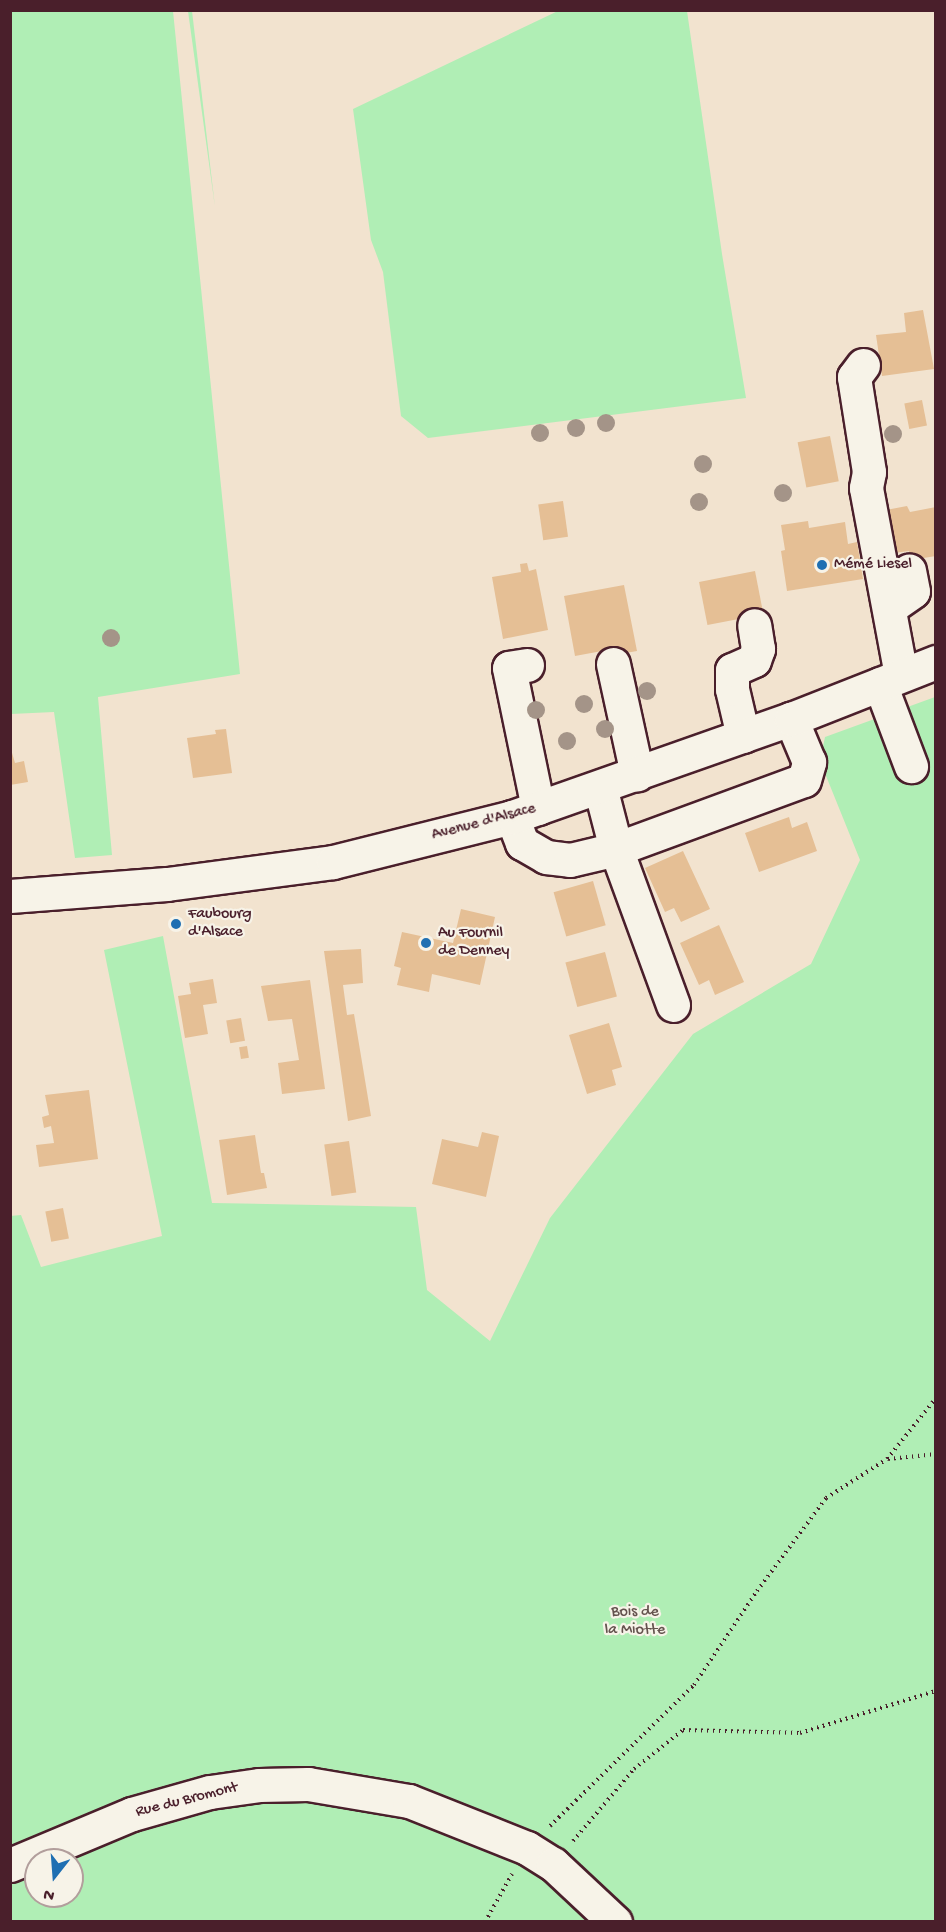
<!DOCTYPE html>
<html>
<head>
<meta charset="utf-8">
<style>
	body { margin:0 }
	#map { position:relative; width:946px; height:1932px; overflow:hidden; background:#f2e3cf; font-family:"Gochi Hand",sans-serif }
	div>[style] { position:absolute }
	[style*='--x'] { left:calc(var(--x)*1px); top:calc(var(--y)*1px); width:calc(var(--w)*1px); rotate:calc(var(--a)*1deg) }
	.green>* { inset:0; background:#b0eeb5 }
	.building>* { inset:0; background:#e5bf95; transform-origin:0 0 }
	.path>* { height:4px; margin-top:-2px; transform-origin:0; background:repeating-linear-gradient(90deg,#4a1f2b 0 1.5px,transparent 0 6px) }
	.roads { filter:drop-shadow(2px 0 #4a1f2b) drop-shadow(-2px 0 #4a1f2b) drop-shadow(0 2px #4a1f2b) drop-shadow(0 -2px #4a1f2b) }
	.minor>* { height:33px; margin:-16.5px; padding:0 16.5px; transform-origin:16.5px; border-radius:16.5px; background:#f7f3e8 }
	.major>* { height:33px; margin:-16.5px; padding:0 16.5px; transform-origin:16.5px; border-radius:16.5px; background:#f7f3e8 }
	.trees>* { width:18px; height:18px; margin:-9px; border-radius:50%; background:#a49488 }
	.dots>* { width:16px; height:16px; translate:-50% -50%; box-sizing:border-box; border:3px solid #f7f3e8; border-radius:50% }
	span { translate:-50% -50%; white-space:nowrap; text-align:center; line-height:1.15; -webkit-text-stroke:4.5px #f7f3e8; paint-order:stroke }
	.poi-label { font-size:16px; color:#4a1f2b }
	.left { translate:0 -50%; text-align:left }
	.street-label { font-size:16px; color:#4a1f2b }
	.park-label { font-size:16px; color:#64534e }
	.frame { position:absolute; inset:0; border:12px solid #4a1f2b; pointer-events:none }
	.north { position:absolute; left:24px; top:1848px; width:60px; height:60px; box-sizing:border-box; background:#f7f3e8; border:2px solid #b29e9c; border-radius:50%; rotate:197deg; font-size:16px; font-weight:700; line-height:24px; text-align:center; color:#4a1f2b }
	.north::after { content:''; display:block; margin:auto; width:21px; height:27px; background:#1f6fb2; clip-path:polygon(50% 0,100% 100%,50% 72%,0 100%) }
</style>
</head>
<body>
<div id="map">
	<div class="green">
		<i style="clip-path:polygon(11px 10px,173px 11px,240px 674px,98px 697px,112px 855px,75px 858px,54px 712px,11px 714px)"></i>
		<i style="clip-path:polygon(560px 10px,687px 11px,722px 254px,746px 398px,428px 438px,401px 416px,383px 272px,371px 240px,353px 109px)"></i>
		<i style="clip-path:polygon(188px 11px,192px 11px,215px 207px)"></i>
		<i style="clip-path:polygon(evenodd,935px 697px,935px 1921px,11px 1921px,10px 1216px,21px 1215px,41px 1267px,162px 1236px,104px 950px,163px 936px,212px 1203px,416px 1207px,427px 1290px,490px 1341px,550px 1218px,693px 1034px,811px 964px,860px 860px,820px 761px,825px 737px,935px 697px,36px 1860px,72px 1860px,72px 1896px,36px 1896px,36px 1860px)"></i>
	</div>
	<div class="building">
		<i style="clip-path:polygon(923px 310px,934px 369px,882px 376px,876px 335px,906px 332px,904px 313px)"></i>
		<i style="left:922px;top:400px;width:26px;height:18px;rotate:79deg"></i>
		<i style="left:830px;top:436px;width:46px;height:33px;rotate:79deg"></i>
		<i style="left:563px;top:501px;width:36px;height:25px;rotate:82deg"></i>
		<i style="clip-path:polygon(907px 506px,910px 512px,936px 507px,936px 556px,911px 560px,909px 551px,894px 553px,886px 510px)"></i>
		<i style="clip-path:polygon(808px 521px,809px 528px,845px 522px,848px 544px,857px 542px,863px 579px,787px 591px,781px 551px,785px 550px,781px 525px)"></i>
		<i style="clip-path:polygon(527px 563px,529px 571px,536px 569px,548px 630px,503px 639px,492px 577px,521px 572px,520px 564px)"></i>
		<i style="left:755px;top:571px;width:44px;height:57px;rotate:79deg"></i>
		<i style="clip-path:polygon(624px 585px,637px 651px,603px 657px,602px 651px,575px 656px,564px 596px)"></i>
		<i style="clip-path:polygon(226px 729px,232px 773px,193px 778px,187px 738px,216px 734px,215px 730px)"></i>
		<i style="clip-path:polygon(10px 746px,15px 763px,24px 761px,28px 782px,10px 785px)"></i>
		<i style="clip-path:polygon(789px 817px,792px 828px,807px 822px,817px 851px,759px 872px,745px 833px)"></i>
		<i style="clip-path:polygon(683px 851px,710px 909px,681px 922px,674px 908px,665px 912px,645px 868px)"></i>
		<i style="left:593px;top:881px;width:46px;height:41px;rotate:74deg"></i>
		<i style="clip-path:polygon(461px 909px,495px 917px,480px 985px,432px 974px,429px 992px,397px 985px,401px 968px,394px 966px,402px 932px,453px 943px)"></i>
		<i style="clip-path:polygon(180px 919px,182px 927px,172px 929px,171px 920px)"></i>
		<i style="clip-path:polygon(719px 925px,744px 982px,715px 995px,709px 980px,699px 985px,680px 943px)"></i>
		<i style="clip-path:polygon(361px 949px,363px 983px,343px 985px,347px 1015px,354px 1014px,371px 1116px,348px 1121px,324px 951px)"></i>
		<i style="left:605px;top:952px;width:46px;height:41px;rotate:75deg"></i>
		<i style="clip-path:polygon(213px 979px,217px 1003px,203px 1005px,208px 1034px,185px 1038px,178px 996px,191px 994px,189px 983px)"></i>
		<i style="clip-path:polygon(310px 980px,325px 1089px,282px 1094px,278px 1063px,299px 1060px,292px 1019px,268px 1021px,261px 986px)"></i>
		<i style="left:241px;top:1018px;width:23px;height:15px;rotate:80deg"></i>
		<i style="clip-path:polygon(609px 1023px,622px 1067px,612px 1070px,616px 1085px,587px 1094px,569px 1035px)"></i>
		<i style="left:247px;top:1046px;width:12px;height:8px;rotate:81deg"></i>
		<i style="clip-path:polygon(89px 1090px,98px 1159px,39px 1167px,36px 1145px,54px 1143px,51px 1126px,44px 1128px,42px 1117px,49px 1115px,45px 1095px)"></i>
		<i style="clip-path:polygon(482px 1132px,499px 1136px,486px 1197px,432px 1184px,442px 1139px,478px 1147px)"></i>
		<i style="clip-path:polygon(255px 1135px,261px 1173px,264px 1173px,267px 1188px,227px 1195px,219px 1140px)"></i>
		<i style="left:349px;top:1141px;width:52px;height:25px;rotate:82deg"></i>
		<i style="left:63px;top:1208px;width:31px;height:18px;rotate:79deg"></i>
	</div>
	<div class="path">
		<i style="--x:888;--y:1459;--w:48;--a:-5.9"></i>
		<i style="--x:550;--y:1826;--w:202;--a:-44.4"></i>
		<i style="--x:694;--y:1685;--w:113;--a:-56.2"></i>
		<i style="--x:757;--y:1591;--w:116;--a:-53.4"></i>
		<i style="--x:826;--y:1498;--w:72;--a:-32.6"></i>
		<i style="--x:887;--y:1459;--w:78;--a:-51.2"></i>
		<i style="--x:573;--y:1841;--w:94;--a:-49.7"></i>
		<i style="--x:634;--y:1769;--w:63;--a:-38.5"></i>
		<i style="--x:683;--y:1730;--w:117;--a:1.5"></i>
		<i style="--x:800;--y:1733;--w:142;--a:-17.2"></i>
		<i style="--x:485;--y:1922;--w:55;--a:-60.6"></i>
	</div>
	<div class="roads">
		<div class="minor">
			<i style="--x:863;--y:365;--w:15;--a:127"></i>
			<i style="--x:854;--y:377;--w:96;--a:81"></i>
			<i style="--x:869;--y:472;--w:16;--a:101"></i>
			<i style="--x:866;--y:488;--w:190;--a:79.4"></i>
			<i style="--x:889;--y:608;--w:29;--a:-35"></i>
			<i style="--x:913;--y:591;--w:21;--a:-101"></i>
			<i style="--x:613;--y:664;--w:113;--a:77.7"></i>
			<i style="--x:527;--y:665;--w:18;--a:171"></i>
			<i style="--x:509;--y:668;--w:143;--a:78.3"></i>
			<i style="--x:880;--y:684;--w:88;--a:69.3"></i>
			<i style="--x:743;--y:736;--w:48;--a:-103.2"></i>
			<i style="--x:732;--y:689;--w:19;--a:-90"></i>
			<i style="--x:732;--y:670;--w:24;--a:-24"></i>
			<i style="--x:754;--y:660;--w:12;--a:-70"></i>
			<i style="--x:758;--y:649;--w:24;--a:-99"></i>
			<i style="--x:600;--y:787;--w:64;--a:75.5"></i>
			<i style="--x:616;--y:849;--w:166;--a:69.9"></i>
			<i style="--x:512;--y:817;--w:28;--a:69"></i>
			<i style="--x:522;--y:843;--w:28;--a:30"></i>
			<i style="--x:546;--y:857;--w:24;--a:7"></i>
			<i style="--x:570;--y:860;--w:47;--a:-13.4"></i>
			<i style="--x:616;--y:849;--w:200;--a:-20.2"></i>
			<i style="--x:804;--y:780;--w:19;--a:-74"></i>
			<i style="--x:809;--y:762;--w:47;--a:-112.7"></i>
			<i style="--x:10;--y:1865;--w:132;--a:-22.7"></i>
			<i style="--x:132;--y:1814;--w:81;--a:-15.8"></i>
			<i style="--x:210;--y:1792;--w:49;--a:-8.1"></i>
			<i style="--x:259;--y:1785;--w:49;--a:-1.2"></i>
			<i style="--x:308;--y:1784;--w:102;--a:9.6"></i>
			<i style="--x:409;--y:1801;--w:127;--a:21.7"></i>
			<i style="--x:527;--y:1848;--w:31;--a:32"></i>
			<i style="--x:553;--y:1864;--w:85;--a:43.1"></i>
		</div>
		<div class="major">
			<i style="--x:10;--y:896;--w:157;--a:-4.4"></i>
			<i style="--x:167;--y:884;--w:167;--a:-7.5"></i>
			<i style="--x:333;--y:862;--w:185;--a:-14.1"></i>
			<i style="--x:512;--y:817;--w:296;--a:-19.4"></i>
			<i style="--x:791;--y:719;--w:156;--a:-21.5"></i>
		</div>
	</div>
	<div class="trees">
		<i style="left:606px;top:423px"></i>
		<i style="left:576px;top:428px"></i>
		<i style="left:540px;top:433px"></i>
		<i style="left:893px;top:434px"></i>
		<i style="left:703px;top:464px"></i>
		<i style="left:783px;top:493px"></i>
		<i style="left:699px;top:502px"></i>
		<i style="left:111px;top:638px"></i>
		<i style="left:647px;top:691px"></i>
		<i style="left:584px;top:704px"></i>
		<i style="left:536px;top:710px"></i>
		<i style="left:605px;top:729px"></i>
		<i style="left:567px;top:741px"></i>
	</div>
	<div class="dots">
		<i style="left:822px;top:565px;background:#1f6fb2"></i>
		<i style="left:176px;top:924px;background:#1f6fb2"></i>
		<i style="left:426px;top:943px;background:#1f6fb2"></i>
	</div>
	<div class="poi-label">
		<span class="left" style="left:834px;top:565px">Mémé Liesel</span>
		<span class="left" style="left:188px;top:924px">Faubourg<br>d'Alsace</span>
		<span class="left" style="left:438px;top:943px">Au Fournil<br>de Denney</span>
	</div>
	<div class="street-label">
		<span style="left:484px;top:823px;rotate:-15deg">Avenue d'Alsace</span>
		<span style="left:187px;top:1801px;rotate:-14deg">Rue du Bromont</span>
	</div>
	<div class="park-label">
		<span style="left:635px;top:1622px">Bois de<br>la Miotte</span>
	</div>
	<div class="frame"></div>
	<div class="north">N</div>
</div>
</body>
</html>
